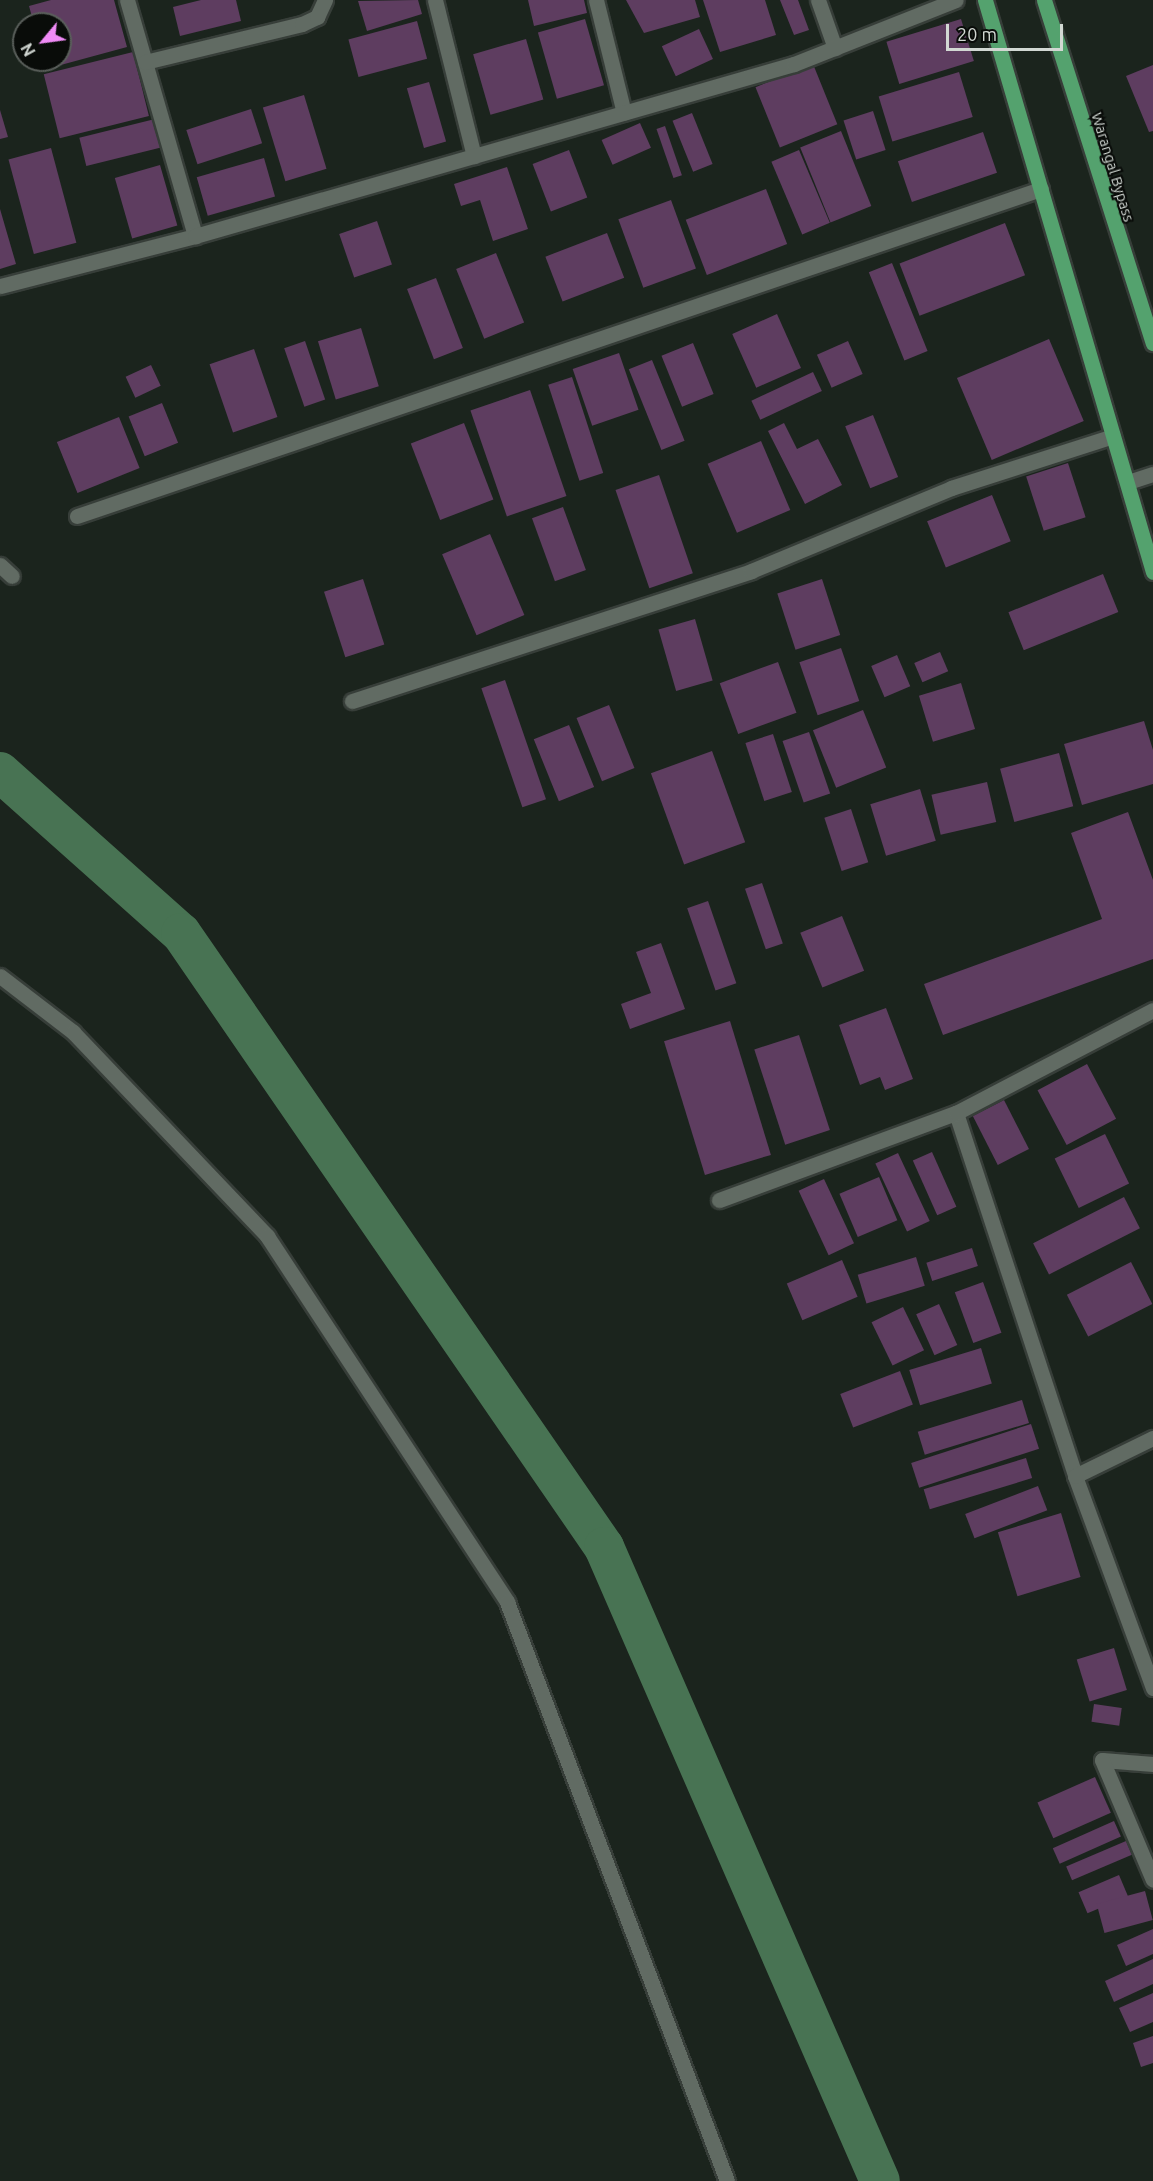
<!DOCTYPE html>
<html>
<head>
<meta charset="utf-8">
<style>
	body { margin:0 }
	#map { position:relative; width:1153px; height:2181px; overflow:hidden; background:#1b241d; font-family:Ubuntu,sans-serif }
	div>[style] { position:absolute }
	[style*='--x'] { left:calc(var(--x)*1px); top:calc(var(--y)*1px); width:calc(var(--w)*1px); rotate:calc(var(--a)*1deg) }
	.canal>* { height:40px; margin:-20px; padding:0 20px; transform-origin:20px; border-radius:20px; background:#487353 }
	.building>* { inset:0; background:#5e3d60; transform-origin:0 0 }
	.roads { filter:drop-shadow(2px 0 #373e39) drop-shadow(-2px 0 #373e39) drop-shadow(0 2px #373e39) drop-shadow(0 -2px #373e39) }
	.minor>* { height:15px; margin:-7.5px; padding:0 7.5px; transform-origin:7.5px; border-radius:7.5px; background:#616b63 }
	.major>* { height:15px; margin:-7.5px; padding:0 7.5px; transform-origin:7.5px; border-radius:7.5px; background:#54a26e }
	span { translate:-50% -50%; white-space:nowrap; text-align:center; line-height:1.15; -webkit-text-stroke:4.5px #090c09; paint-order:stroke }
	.street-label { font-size:15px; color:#d2d8d3 }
	.north { position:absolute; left:12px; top:12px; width:60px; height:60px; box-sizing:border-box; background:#090c09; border:2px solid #595e5a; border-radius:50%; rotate:241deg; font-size:16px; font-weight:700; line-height:24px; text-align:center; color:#d2d8d3 }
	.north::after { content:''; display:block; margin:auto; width:21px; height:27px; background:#f08bf6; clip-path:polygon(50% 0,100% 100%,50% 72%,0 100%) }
	.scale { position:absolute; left:946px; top:24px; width:117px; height:27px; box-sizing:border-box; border:3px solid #d2d8d3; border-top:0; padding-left:8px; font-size:18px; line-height:21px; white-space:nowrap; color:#d2d8d3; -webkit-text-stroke:4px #090c09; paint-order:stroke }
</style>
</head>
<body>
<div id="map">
	<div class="canal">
		<i style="--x:0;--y:772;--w:242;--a:41.7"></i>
		<i style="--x:181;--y:933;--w:746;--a:55.44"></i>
		<i style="--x:604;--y:1547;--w:691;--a:66.48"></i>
	</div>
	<div class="building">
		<i style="clip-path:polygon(51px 0,114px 0,127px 47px,46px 69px,43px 60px,60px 60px,60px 24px,34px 24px,29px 6px)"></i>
		<i style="clip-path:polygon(201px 0,236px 0,241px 21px,180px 36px,173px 7px)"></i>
		<i style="clip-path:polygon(418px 0,422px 14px,367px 31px,358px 1px)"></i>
		<i style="clip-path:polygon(528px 0,584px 0,587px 13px,534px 26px)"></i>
		<i style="clip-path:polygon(626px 0,695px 0,700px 17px,644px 33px)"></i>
		<i style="clip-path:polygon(703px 0,765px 0,776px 35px,720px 52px)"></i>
		<i style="clip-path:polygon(780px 0,798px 0,809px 30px,794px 35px)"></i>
		<i style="left:585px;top:19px;width:69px;height:49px;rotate:74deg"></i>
		<i style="left:961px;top:19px;width:44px;height:78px;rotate:73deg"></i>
		<i style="left:417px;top:21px;width:39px;height:71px;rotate:75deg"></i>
		<i style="left:699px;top:29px;width:33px;height:41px;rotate:65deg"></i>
		<i style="left:526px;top:39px;width:63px;height:55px;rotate:74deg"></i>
		<i style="left:133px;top:52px;width:66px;height:92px;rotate:76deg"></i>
		<i style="left:813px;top:64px;width:65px;height:62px;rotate:68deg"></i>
		<i style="clip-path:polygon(1153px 65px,1153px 131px,1149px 132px,1126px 76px)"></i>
		<i style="left:959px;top:72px;width:47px;height:84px;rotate:73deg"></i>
		<i style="left:429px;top:82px;width:62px;height:23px;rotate:74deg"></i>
		<i style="left:304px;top:95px;width:77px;height:43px;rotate:73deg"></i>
		<i style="left:251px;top:109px;width:36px;height:68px;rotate:72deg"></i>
		<i style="clip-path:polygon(0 110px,8px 137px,0 139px)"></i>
		<i style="left:873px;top:111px;width:41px;height:31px;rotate:72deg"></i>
		<i style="left:692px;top:113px;width:55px;height:21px;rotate:68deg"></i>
		<i style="left:155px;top:119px;width:29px;height:78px;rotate:76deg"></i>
		<i style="left:640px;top:123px;width:27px;height:42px;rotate:66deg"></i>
		<i style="left:665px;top:126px;width:52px;height:9px;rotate:71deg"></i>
		<i style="left:841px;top:131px;width:81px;height:44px;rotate:68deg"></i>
		<i style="left:983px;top:132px;width:43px;height:90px;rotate:71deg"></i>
		<i style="left:51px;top:148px;width:98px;height:44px;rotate:75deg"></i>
		<i style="left:569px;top:150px;width:51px;height:39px;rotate:69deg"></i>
		<i style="left:799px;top:150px;width:79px;height:30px;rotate:67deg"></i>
		<i style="left:264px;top:158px;width:40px;height:70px;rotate:74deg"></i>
		<i style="left:160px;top:165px;width:63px;height:47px;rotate:74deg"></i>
		<i style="clip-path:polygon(507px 167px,528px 229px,493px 241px,480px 200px,461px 206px,454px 184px)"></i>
		<i style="left:766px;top:189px;width:59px;height:86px;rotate:69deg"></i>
		<i style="left:671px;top:200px;width:73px;height:56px;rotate:70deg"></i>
		<i style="clip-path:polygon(0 209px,16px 264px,0 269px)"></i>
		<i style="left:377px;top:221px;width:46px;height:40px;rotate:71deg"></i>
		<i style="left:1005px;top:223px;width:56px;height:113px;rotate:69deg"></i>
		<i style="left:607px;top:233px;width:48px;height:66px;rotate:69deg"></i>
		<i style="left:496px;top:253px;width:75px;height:43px;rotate:68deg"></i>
		<i style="left:892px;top:263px;width:95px;height:25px;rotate:68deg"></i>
		<i style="left:436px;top:278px;width:75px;height:31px;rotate:69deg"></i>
		<i style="left:777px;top:314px;width:59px;height:49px;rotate:66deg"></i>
		<i style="left:361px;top:328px;width:61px;height:45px;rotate:73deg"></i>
		<i style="left:1049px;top:339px;width:89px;height:100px;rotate:67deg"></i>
		<i style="left:305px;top:341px;width:62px;height:22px;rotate:71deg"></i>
		<i style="left:848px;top:341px;width:36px;height:34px;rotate:66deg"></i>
		<i style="left:693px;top:343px;width:55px;height:34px;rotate:68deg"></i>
		<i style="left:254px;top:349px;width:72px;height:47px;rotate:71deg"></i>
		<i style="left:619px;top:353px;width:60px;height:49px;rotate:71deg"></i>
		<i style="left:652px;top:360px;width:87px;height:25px;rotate:68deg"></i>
		<i style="left:151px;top:365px;width:23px;height:28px;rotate:65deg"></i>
		<i style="left:813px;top:372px;width:21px;height:68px;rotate:65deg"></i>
		<i style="left:572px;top:377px;width:101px;height:25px;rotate:72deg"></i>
		<i style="left:530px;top:390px;width:112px;height:63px;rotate:71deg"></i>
		<i style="left:162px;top:403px;width:43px;height:36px;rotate:68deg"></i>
		<i style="left:873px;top:415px;width:67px;height:30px;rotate:68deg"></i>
		<i style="left:119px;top:417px;width:55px;height:67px;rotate:68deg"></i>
		<i style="left:464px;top:423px;width:82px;height:57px;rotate:69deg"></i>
		<i style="clip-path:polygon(784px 423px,797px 449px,818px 439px,842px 485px,805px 504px,768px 431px)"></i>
		<i style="left:761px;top:441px;width:75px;height:58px;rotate:67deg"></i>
		<i style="left:1068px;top:463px;width:57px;height:44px;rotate:72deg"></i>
		<i style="left:659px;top:475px;width:104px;height:46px;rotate:71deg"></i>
		<i style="left:992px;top:495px;width:50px;height:70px;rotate:68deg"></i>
		<i style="left:563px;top:507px;width:67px;height:33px;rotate:70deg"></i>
		<i style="left:490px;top:534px;width:88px;height:52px;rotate:67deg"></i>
		<i style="left:1103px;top:574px;width:41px;height:102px;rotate:68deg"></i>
		<i style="left:363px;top:579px;width:69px;height:41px;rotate:72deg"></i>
		<i style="left:822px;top:579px;width:59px;height:47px;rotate:72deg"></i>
		<i style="left:695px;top:619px;width:64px;height:38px;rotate:74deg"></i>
		<i style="left:841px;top:648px;width:56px;height:44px;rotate:71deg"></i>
		<i style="left:940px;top:652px;width:21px;height:28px;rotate:67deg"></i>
		<i style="left:897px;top:655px;width:34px;height:28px;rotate:67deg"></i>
		<i style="left:778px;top:662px;width:54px;height:62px;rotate:70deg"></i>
		<i style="left:505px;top:680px;width:126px;height:25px;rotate:71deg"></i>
		<i style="left:961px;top:683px;width:48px;height:44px;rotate:73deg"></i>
		<i style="left:609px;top:705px;width:68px;height:35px;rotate:68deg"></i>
		<i style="left:863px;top:710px;width:62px;height:54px;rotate:68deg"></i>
		<i style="clip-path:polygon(1144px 721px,1153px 750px,1153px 784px,1082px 805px,1064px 744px)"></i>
		<i style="left:569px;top:725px;width:67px;height:38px;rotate:68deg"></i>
		<i style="left:809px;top:732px;width:65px;height:28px;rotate:71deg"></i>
		<i style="left:773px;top:734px;width:61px;height:29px;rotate:72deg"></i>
		<i style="left:712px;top:751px;width:97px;height:65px;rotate:70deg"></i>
		<i style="left:1059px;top:753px;width:55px;height:61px;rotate:75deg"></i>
		<i style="left:987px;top:782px;width:41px;height:57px;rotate:77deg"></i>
		<i style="left:920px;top:789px;width:54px;height:52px;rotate:73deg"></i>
		<i style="left:851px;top:809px;width:56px;height:28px;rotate:72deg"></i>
		<i style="clip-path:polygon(1128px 812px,1153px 880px,1153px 959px,943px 1035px,924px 984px,1102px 919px,1071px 833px)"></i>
		<i style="left:762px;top:883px;width:64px;height:18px;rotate:71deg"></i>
		<i style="left:708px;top:901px;width:87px;height:22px;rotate:71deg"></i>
		<i style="left:842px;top:916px;width:59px;height:45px;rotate:68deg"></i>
		<i style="clip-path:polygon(661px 943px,685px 1009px,630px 1029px,621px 1004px,651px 993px,636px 952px)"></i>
		<i style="clip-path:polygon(886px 1008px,913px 1079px,885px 1090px,880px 1077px,860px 1085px,839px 1025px)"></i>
		<i style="left:730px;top:1021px;width:140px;height:69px;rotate:73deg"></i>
		<i style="left:799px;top:1035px;width:100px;height:47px;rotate:72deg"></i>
		<i style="left:1087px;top:1064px;width:62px;height:56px;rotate:62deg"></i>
		<i style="left:1004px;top:1100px;width:55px;height:35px;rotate:63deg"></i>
		<i style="left:1105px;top:1134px;width:55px;height:56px;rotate:64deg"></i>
		<i style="left:932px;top:1152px;width:60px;height:21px;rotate:66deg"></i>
		<i style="left:898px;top:1153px;width:75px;height:25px;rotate:65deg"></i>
		<i style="left:879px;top:1177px;width:47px;height:43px;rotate:67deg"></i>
		<i style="left:824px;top:1179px;width:71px;height:28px;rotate:65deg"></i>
		<i style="left:1124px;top:1197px;width:35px;height:102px;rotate:63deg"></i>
		<i style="left:972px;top:1248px;width:19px;height:48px;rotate:72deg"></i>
		<i style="left:916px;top:1257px;width:30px;height:61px;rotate:73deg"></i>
		<i style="left:842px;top:1260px;width:40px;height:60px;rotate:67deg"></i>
		<i style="left:1131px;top:1262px;width:47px;height:72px;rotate:63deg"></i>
		<i style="left:983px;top:1282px;width:54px;height:30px;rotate:70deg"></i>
		<i style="left:939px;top:1304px;width:45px;height:25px;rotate:66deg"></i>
		<i style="left:903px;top:1307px;width:48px;height:35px;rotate:64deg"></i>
		<i style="left:981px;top:1348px;width:37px;height:75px;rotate:73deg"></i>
		<i style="left:900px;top:1371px;width:36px;height:64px;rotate:69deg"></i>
		<i style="left:1022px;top:1400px;width:24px;height:109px;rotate:73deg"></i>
		<i style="left:1031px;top:1424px;width:26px;height:126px;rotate:72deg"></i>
		<i style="left:1026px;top:1458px;width:21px;height:107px;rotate:73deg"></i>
		<i style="left:1038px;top:1486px;width:26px;height:78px;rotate:69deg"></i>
		<i style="left:1061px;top:1513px;width:67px;height:66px;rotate:73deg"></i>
		<i style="left:1114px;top:1648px;width:44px;height:39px;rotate:73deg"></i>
		<i style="left:1094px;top:1704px;width:28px;height:18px;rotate:8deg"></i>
		<i style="left:1095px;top:1777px;width:39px;height:63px;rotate:66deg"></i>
		<i style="left:1114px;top:1821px;width:17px;height:67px;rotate:66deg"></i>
		<i style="left:1126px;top:1841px;width:15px;height:65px;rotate:67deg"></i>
		<i style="left:1119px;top:1875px;width:23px;height:44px;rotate:67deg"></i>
		<i style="left:1145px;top:1891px;width:30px;height:50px;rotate:75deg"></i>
		<i style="clip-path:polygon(1153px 1929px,1153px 1954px,1126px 1966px,1117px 1945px)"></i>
		<i style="clip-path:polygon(1153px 1959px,1153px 1984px,1114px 2002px,1105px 1981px)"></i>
		<i style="clip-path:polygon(1153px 1993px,1153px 2022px,1130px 2032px,1119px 2008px)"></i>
		<i style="clip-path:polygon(1153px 2036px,1153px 2063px,1141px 2067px,1133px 2043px)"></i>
	</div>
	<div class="roads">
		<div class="minor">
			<i style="--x:127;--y:0;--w:246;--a:73.9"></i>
			<i style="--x:435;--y:0;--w:161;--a:76"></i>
			<i style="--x:596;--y:0;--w:116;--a:76.1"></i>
			<i style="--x:818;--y:0;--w:51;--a:70.5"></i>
			<i style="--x:145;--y:62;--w:162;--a:-13.6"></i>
			<i style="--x:302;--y:24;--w:17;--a:-25"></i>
			<i style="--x:317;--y:17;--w:19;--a:-65"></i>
			<i style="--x:0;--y:286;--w:201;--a:-14.4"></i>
			<i style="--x:195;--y:236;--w:623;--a:-16.02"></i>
			<i style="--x:794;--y:64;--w:174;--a:-21.6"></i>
			<i style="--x:1128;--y:482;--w:26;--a:-18"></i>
			<i style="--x:77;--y:516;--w:1018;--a:-18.74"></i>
			<i style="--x:0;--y:565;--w:16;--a:43"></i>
			<i style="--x:352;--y:701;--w:420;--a:-18"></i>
			<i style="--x:751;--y:571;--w:217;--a:-22.5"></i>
			<i style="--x:951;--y:488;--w:170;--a:-17.8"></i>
			<i style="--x:0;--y:976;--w:92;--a:37.5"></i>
			<i style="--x:73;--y:1032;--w:282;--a:46.4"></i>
			<i style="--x:267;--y:1236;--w:438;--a:56.7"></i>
			<i style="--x:507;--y:1602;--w:619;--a:69.19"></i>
			<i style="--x:956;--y:1113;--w:382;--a:71.8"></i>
			<i style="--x:1075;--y:1476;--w:226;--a:69.8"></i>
			<i style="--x:719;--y:1200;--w:252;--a:-20.2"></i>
			<i style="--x:956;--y:1113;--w:222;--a:-27.6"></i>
			<i style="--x:1075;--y:1476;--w:87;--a:-26"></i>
			<i style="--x:1153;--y:1764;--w:51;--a:-175.5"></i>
			<i style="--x:1102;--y:1760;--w:130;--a:67"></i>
		</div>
		<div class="major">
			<i style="--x:985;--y:0;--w:596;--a:73.63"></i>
			<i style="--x:1044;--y:0;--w:360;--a:72.4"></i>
		</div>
	</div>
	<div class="street-label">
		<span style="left:1113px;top:167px;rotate:73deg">Warangal Bypass</span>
	</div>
	<div class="north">N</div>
	<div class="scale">20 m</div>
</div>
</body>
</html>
